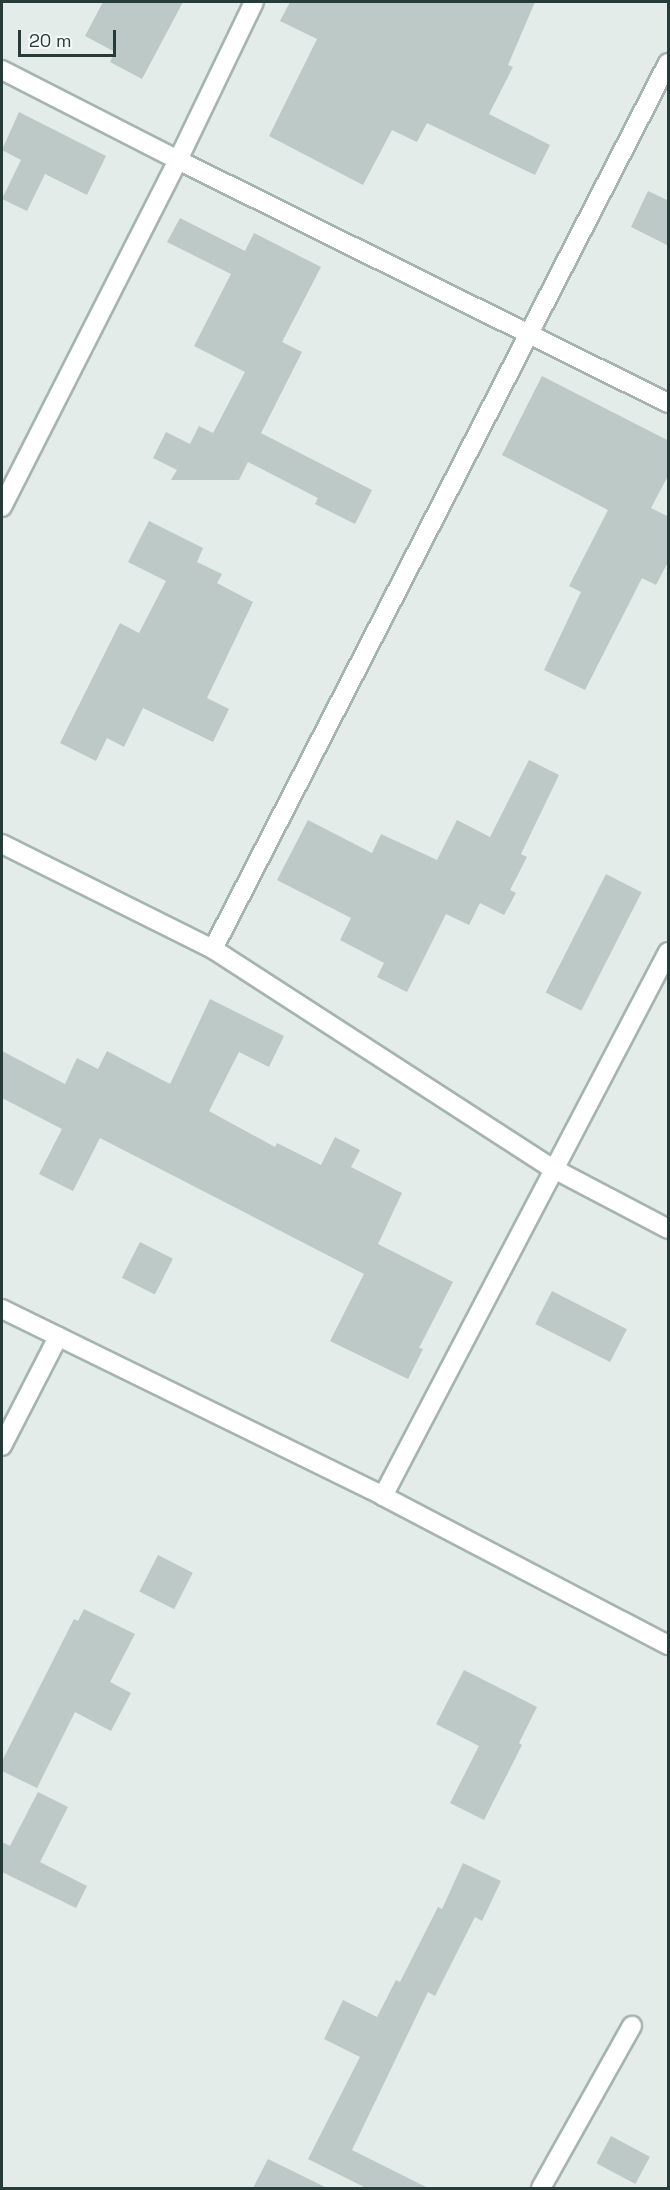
<!DOCTYPE html>
<html>
<head>
<meta charset="utf-8">
<style>
	body { margin:0 }
	#map { position:relative; width:670px; height:2190px; overflow:hidden; background:#e3ece9; font-family:"Space Grotesk",sans-serif }
	div>[style] { position:absolute }
	[style*='--x'] { left:calc(var(--x)*1px); top:calc(var(--y)*1px); width:calc(var(--w)*1px); rotate:calc(var(--a)*1deg) }
	.building>* { inset:0; background:#bcc9c6; transform-origin:0 0 }
	.roads { filter:drop-shadow(2px 0 #a6b4b1) drop-shadow(-2px 0 #a6b4b1) drop-shadow(0 2px #a6b4b1) drop-shadow(0 -2px #a6b4b1) }
	.minor>* { height:18px; margin:-9px; padding:0 9px; transform-origin:9px; border-radius:9px; background:#fff }
	span { translate:-50% -50%; white-space:nowrap; text-align:center; line-height:1.15; -webkit-text-stroke:4.5px #f4f9f7; paint-order:stroke }
	.frame { position:absolute; inset:0; border:3px solid #253c39; pointer-events:none }
	.scale { position:absolute; left:18px; top:30px; width:98px; height:27px; box-sizing:border-box; border:3px solid #253c39; border-top:0; padding-left:8px; font-size:18px; line-height:21px; white-space:nowrap; color:#253c39; -webkit-text-stroke:4px #f4f9f7; paint-order:stroke }
</style>
</head>
<body>
<div id="map">
	<div class="building">
		<i style="clip-path:polygon(103px 2px,183px 2px,142px 79px,110px 62px,115px 52px,85px 36px)"></i>
		<i style="clip-path:polygon(290px 2px,535px 2px,508px 65px,513px 67px,489px 114px,550px 145px,535px 175px,427px 123px,417px 142px,392px 130px,363px 185px,269px 136px,317px 39px,280px 21px)"></i>
		<i style="clip-path:polygon(19px 112px,106px 156px,87px 195px,45px 174px,27px 211px,2px 199px,21px 160px,2px 150px)"></i>
		<i style="clip-path:polygon(648px 191px,669px 201px,669px 246px,631px 227px)"></i>
		<i style="clip-path:polygon(180px 218px,245px 251px,254px 233px,321px 267px,282px 342px,302px 352px,261px 433px,372px 490px,355px 524px,315px 504px,318px 498px,248px 462px,239px 480px,171px 480px,177px 470px,153px 458px,166px 432px,190px 444px,199px 426px,213px 433px,245px 372px,194px 346px,231px 274px,167px 242px)"></i>
		<i style="clip-path:polygon(542px 376px,669px 441px,669px 474px,651px 508px,669px 517px,669px 560px,656px 585px,642px 578px,585px 690px,544px 670px,581px 592px,569px 586px,608px 510px,502px 455px)"></i>
		<i style="clip-path:polygon(149px 521px,203px 548px,197px 562px,222px 574px,217px 583px,253px 602px,207px 698px,229px 709px,213px 742px,143px 708px,124px 747px,107px 738px,96px 761px,60px 743px,120px 623px,139px 633px,166px 581px,128px 562px)"></i>
		<i style="clip-path:polygon(529px 760px,559px 775px,521px 854px,527px 857px,510px 890px,516px 893px,504px 915px,480px 903px,469px 925px,446px 914px,407px 992px,377px 977px,384px 963px,340px 940px,351px 918px,277px 880px,308px 820px,372px 853px,381px 834px,437px 860px,457px 820px,490px 837px)"></i>
		<i style="left:606px;top:874px;width:40px;height:133px;rotate:27deg"></i>
		<i style="clip-path:polygon(210px 999px,284px 1036px,269px 1067px,239px 1052px,209px 1111px,275px 1147px,277px 1143px,321px 1165px,335px 1137px,360px 1150px,351px 1167px,402px 1193px,378px 1244px,453px 1282px,419px 1348px,423px 1349px,408px 1379px,330px 1341px,364px 1274px,100px 1138px,73px 1191px,39px 1174px,62px 1129px,2px 1098px,2px 1051px,65px 1084px,77px 1058px,98px 1069px,107px 1051px,170px 1084px)"></i>
		<i style="left:140px;top:1242px;width:37px;height:40px;rotate:27deg"></i>
		<i style="left:552px;top:1291px;width:84px;height:37px;rotate:27deg"></i>
		<i style="left:158px;top:1555px;width:39px;height:41px;rotate:27deg"></i>
		<i style="clip-path:polygon(84px 1609px,135px 1634px,110px 1682px,131px 1693px,111px 1731px,75px 1712px,37px 1788px,2px 1771px,2px 1761px,74px 1619px,78px 1621px)"></i>
		<i style="clip-path:polygon(464px 1670px,537px 1707px,519px 1743px,522px 1745px,484px 1820px,450px 1803px,479px 1746px,436px 1724px)"></i>
		<i style="clip-path:polygon(38px 1792px,68px 1807px,40px 1862px,87px 1886px,76px 1908px,2px 1872px,2px 1842px,10px 1846px)"></i>
		<i style="clip-path:polygon(463px 1863px,501px 1881px,482px 1921px,475px 1917px,435px 1996px,428px 1992px,352px 2150px,428px 2188px,366px 2188px,308px 2159px,360px 2057px,324px 2039px,343px 2000px,377px 2017px,396px 1980px,400px 1982px,438px 1907px,442px 1909px)"></i>
		<i style="left:611px;top:2136px;width:44px;height:31px;rotate:28deg"></i>
		<i style="clip-path:polygon(268px 2159px,327px 2188px,253px 2188px)"></i>
	</div>
	<div class="roads">
		<div class="minor">
			<i style="--x:2;--y:70;--w:198;--a:27.1"></i>
			<i style="--x:178;--y:160;--w:547;--a:26.38"></i>
			<i style="--x:2;--y:507;--w:389;--a:-63.1"></i>
			<i style="--x:178;--y:160;--w:175;--a:-64.3"></i>
			<i style="--x:2;--y:844;--w:236;--a:26.5"></i>
			<i style="--x:213;--y:949;--w:404;--a:32.9"></i>
			<i style="--x:552;--y:1168;--w:131;--a:27.7"></i>
			<i style="--x:213;--y:949;--w:996;--a:-62.82"></i>
			<i style="--x:2;--y:1309;--w:424;--a:26.1"></i>
			<i style="--x:383;--y:1496;--w:322;--a:27.6"></i>
			<i style="--x:2;--y:1446;--w:123;--a:-62.8"></i>
			<i style="--x:383;--y:1496;--w:614;--a:-62.35"></i>
			<i style="--x:541;--y:2188;--w:186;--a:-60.7"></i>
		</div>
	</div>
	<div class="frame"></div>
	<div class="scale">20 m</div>
</div>
</body>
</html>
